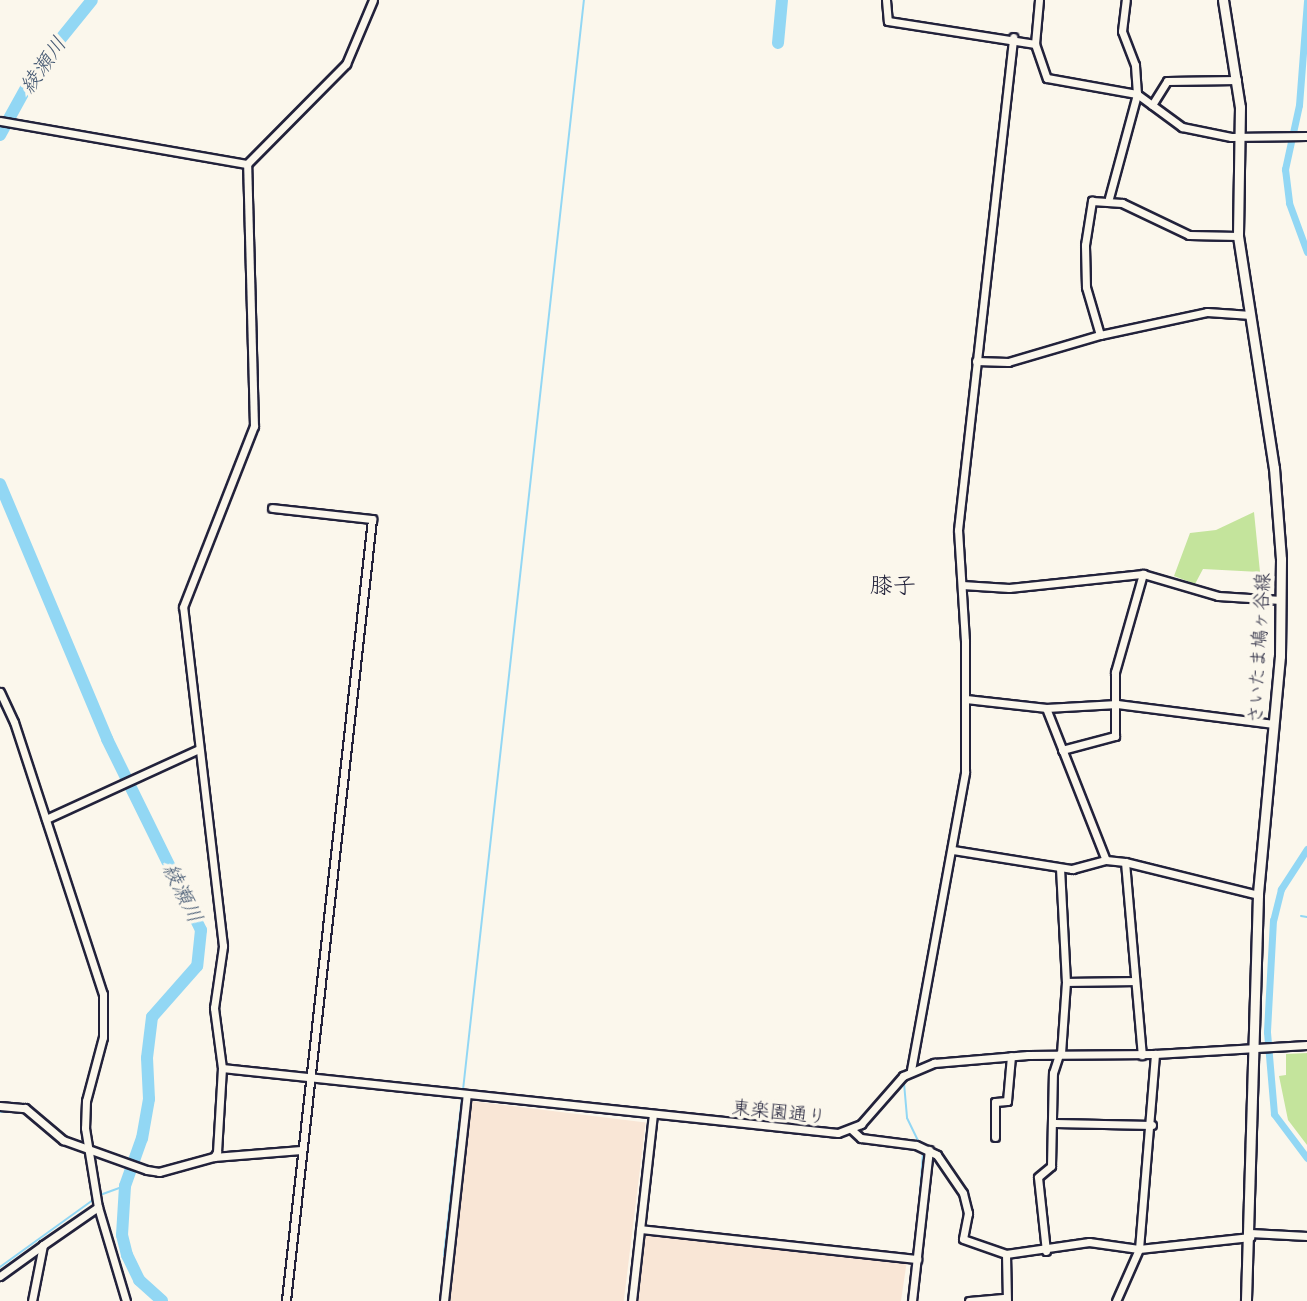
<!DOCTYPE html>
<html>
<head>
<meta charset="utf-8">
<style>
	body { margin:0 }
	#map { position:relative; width:1307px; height:1301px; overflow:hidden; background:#fbf7ec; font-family:"Shantell Sans","Klee One",sans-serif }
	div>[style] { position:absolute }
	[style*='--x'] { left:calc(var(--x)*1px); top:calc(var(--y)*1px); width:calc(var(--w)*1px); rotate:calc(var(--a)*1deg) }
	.built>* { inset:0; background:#f9e6d6; transform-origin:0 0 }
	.green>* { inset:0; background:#c4e49c }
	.stream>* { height:2px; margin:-1px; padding:0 1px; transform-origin:1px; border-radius:1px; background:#92d7f4 }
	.canal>* { height:7px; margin:-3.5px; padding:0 3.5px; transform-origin:3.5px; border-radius:3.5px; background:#92d7f4 }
	.river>* { height:12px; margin:-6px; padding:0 6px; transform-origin:6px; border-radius:6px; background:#92d7f4 }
	.roads { filter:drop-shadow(2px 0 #22223b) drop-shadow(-2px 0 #22223b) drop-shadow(0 2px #22223b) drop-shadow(0 -2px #22223b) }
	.minor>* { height:7px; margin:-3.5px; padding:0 3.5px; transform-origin:3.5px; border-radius:3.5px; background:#fbf7ec }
	.major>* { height:9px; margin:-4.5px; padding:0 4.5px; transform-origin:4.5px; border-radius:4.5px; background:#fbf7ec }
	span { translate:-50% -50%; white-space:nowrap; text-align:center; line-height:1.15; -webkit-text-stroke:7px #fbf7ec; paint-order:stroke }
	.street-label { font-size:19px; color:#22223b }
	.water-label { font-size:21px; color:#445872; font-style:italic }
	.quarter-label { font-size:23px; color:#22223b }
</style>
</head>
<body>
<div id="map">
	<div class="built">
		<i style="left:471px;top:1101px;width:176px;height:201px;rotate:7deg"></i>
		<i style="clip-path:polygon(645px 1231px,907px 1260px,901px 1301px,638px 1301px)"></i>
	</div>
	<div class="green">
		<i style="clip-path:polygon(1254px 512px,1260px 572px,1203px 569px,1195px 584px,1174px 576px,1190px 533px,1216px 530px)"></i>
		<i style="clip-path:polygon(1307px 1053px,1307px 1145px,1288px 1120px,1279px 1076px,1286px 1075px,1286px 1054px)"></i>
	</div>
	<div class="stream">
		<i style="--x:1301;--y:916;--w:6;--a:9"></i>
		<i style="--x:904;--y:1083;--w:35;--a:85"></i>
		<i style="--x:907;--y:1118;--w:25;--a:64"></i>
		<i style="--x:463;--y:1090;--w:1097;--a:-83.67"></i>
		<i style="--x:0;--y:1112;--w:10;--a:-6"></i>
		<i style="--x:100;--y:1195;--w:27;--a:-20"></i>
		<i style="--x:919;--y:1206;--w:53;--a:-85.7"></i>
		<i style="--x:444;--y:1255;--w:160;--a:-83.5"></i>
		<i style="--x:0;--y:1267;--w:115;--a:-35.8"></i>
	</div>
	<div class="canal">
		<i style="--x:1307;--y:1;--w:104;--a:94.4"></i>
		<i style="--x:1299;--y:105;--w:66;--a:102.3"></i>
		<i style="--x:1285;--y:169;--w:34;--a:83"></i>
		<i style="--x:1289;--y:203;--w:52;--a:69.8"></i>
		<i style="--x:1307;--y:849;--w:48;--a:123"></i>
		<i style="--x:1281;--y:889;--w:32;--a:104"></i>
		<i style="--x:1273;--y:920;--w:112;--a:93.1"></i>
		<i style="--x:1267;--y:1032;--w:82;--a:85.1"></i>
		<i style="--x:1274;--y:1114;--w:55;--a:53.1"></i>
	</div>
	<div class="river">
		<i style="--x:778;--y:43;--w:43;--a:-84.7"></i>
		<i style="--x:0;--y:135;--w:77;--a:-61.1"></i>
		<i style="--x:37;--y:68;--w:87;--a:-51"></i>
		<i style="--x:0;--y:484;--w:277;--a:67.2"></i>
		<i style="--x:107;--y:739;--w:213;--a:63.8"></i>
		<i style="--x:201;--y:930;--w:36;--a:96"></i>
		<i style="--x:197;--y:966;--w:68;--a:131.4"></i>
		<i style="--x:152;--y:1017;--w:41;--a:97"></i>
		<i style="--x:147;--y:1058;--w:41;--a:87.2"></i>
		<i style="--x:149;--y:1099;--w:40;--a:100"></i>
		<i style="--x:142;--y:1138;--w:51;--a:109.5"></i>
		<i style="--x:125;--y:1186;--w:49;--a:93.5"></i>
		<i style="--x:122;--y:1235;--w:21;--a:76"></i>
		<i style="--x:127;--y:1255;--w:28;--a:64"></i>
		<i style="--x:139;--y:1280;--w:31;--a:42"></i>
	</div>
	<div class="roads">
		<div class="minor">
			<i style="--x:886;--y:0;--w:21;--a:85"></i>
			<i style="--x:888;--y:21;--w:149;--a:8.9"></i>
			<i style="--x:1039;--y:0;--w:44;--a:95.2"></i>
			<i style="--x:1035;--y:44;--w:36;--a:71"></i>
			<i style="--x:1047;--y:78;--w:91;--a:10.1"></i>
			<i style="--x:1137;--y:94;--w:56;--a:36.3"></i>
			<i style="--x:1182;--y:127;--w:50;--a:11.5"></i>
			<i style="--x:1231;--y:137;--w:76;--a:-0.8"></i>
			<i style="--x:1152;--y:105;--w:28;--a:-58"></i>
			<i style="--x:1167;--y:81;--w:70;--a:-0.8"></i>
			<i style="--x:0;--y:121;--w:251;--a:9.9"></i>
			<i style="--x:1109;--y:198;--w:108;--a:-74.9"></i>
			<i style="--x:1137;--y:94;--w:29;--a:-94"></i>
			<i style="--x:1135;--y:65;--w:36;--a:-111"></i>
			<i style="--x:1122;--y:31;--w:31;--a:-83"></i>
			<i style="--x:1100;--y:335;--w:50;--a:-106.3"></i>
			<i style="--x:1086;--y:287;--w:42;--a:-91.4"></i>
			<i style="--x:1085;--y:245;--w:45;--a:-81"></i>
			<i style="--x:1092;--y:201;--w:30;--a:4"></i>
			<i style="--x:1122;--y:203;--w:74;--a:25.5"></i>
			<i style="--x:1189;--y:235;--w:49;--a:1.2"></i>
			<i style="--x:976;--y:361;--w:32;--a:2"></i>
			<i style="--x:1008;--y:362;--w:96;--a:-16.4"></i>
			<i style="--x:1100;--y:335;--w:109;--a:-12.1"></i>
			<i style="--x:1207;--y:312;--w:44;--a:3.9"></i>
			<i style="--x:272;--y:508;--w:101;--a:6.3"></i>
			<i style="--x:372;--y:519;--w:787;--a:96.28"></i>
			<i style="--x:962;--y:585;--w:47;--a:3.7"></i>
			<i style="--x:1009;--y:588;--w:135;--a:-6"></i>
			<i style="--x:1143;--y:574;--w:78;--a:16.3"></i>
			<i style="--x:1218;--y:596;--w:63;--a:3.6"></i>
			<i style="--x:0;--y:692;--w:33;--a:65"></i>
			<i style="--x:14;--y:722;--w:286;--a:71.9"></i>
			<i style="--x:103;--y:994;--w:43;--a:90"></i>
			<i style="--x:103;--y:1037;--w:66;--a:104.9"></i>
			<i style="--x:86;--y:1101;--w:27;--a:92"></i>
			<i style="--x:85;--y:1128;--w:80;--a:80.7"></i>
			<i style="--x:98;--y:1207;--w:98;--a:73.4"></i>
			<i style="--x:966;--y:699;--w:81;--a:6.4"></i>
			<i style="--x:1046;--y:708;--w:71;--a:-3.2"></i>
			<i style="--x:1117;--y:704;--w:158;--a:7.3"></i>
			<i style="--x:1046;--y:708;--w:163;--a:68.5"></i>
			<i style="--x:1062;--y:750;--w:55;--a:-14.8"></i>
			<i style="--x:1115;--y:736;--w:64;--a:-90"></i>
			<i style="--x:1115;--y:672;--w:102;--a:-74.1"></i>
			<i style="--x:46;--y:819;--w:168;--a:-24.6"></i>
			<i style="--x:953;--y:850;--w:121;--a:9.1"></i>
			<i style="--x:1072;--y:869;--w:35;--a:-15"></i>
			<i style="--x:1106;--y:860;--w:19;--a:6"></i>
			<i style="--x:1125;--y:862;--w:137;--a:13.9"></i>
			<i style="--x:1125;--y:862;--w:194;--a:85"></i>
			<i style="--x:1060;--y:868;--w:114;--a:87"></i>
			<i style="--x:1066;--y:982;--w:72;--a:94"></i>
			<i style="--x:1066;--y:982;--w:69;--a:-0.8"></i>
			<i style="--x:222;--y:1068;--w:619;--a:6.02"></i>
			<i style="--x:838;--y:1133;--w:25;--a:-21"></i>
			<i style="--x:861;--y:1124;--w:64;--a:-48.8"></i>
			<i style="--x:903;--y:1076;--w:34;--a:-23"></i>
			<i style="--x:934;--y:1063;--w:94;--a:-4.9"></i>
			<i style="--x:1028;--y:1055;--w:127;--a:-0.5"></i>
			<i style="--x:1155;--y:1054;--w:152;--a:-3.4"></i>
			<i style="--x:911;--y:1070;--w:303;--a:-79.7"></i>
			<i style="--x:965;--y:772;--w:131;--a:-90"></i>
			<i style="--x:965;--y:641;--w:111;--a:-93.6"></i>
			<i style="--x:958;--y:530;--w:496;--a:-83.6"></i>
			<i style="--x:0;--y:1106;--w:25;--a:5"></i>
			<i style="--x:25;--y:1108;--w:50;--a:40.1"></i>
			<i style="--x:63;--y:1140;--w:89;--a:19.7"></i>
			<i style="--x:147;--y:1170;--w:12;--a:9"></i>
			<i style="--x:159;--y:1172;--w:57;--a:-15.3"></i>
			<i style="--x:214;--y:1157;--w:6;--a:-59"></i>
			<i style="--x:217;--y:1152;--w:84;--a:-86.6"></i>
			<i style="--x:222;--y:1068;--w:61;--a:-97.6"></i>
			<i style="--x:214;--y:1008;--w:63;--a:-81.7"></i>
			<i style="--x:223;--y:946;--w:341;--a:-96.7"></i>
			<i style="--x:183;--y:607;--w:194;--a:-68.6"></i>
			<i style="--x:254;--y:426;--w:262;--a:-91.5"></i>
			<i style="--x:247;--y:164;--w:141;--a:-45.3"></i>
			<i style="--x:346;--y:64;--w:69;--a:-67.1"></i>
			<i style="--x:1055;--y:1123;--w:97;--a:1.2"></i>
			<i style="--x:852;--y:1130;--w:12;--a:42"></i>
			<i style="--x:861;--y:1138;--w:55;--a:7.3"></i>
			<i style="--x:916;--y:1145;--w:23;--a:25"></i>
			<i style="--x:937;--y:1155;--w:46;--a:55.6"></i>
			<i style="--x:963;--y:1193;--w:21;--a:76"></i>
			<i style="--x:968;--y:1213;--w:26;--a:101"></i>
			<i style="--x:963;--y:1239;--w:46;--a:19.2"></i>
			<i style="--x:1006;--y:1254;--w:84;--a:-8.2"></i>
			<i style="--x:1089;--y:1242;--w:50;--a:8"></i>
			<i style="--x:1139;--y:1249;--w:112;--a:-6.2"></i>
			<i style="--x:995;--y:1137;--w:35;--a:-90"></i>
			<i style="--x:995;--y:1102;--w:12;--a:-5"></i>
			<i style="--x:1007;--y:1101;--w:45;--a:-84.9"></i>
			<i style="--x:214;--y:1157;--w:87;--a:-4.6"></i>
			<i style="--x:640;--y:1229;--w:279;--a:6.2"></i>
			<i style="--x:1250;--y:1233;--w:57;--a:3"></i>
			<i style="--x:1046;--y:1251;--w:74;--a:-96.2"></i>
			<i style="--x:1038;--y:1177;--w:17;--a:-40"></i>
			<i style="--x:1051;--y:1166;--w:93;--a:-88.8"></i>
			<i style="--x:1053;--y:1073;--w:20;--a:-72"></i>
			<i style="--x:1006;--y:1254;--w:47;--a:88.8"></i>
			<i style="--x:0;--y:1276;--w:53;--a:-35.8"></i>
			<i style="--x:32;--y:1301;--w:57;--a:-78.9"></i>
			<i style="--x:43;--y:1245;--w:67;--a:-34.6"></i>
			<i style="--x:444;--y:1301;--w:208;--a:-83.7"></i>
			<i style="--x:632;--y:1301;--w:188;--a:-83.6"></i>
			<i style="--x:912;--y:1301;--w:152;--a:-83.6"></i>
			<i style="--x:969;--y:1301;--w:37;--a:-5"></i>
			<i style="--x:1116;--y:1301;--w:57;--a:-66.1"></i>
			<i style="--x:1139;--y:1249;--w:196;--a:-85.3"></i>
		</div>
		<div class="major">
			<i style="--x:1223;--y:0;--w:108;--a:81"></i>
			<i style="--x:1240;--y:107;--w:129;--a:90.9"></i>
			<i style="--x:1238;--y:236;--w:235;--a:81.2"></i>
			<i style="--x:1274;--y:468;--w:91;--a:85.6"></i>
			<i style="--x:1281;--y:559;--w:97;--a:90.6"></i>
			<i style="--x:1280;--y:656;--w:240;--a:95.3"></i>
			<i style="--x:1258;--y:895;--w:406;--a:91.7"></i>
		</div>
	</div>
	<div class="street-label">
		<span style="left:1259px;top:648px;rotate:-87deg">さいたま鳩ヶ谷線</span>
		<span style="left:779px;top:1112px;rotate:6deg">東楽園通り</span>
	</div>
	<div class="water-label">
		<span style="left:43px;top:65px;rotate:-55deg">綾瀬川</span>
		<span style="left:183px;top:893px;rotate:64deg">綾瀬川</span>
	</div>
	<div class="quarter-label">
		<span style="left:893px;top:585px">膝子</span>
	</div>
</div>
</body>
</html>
